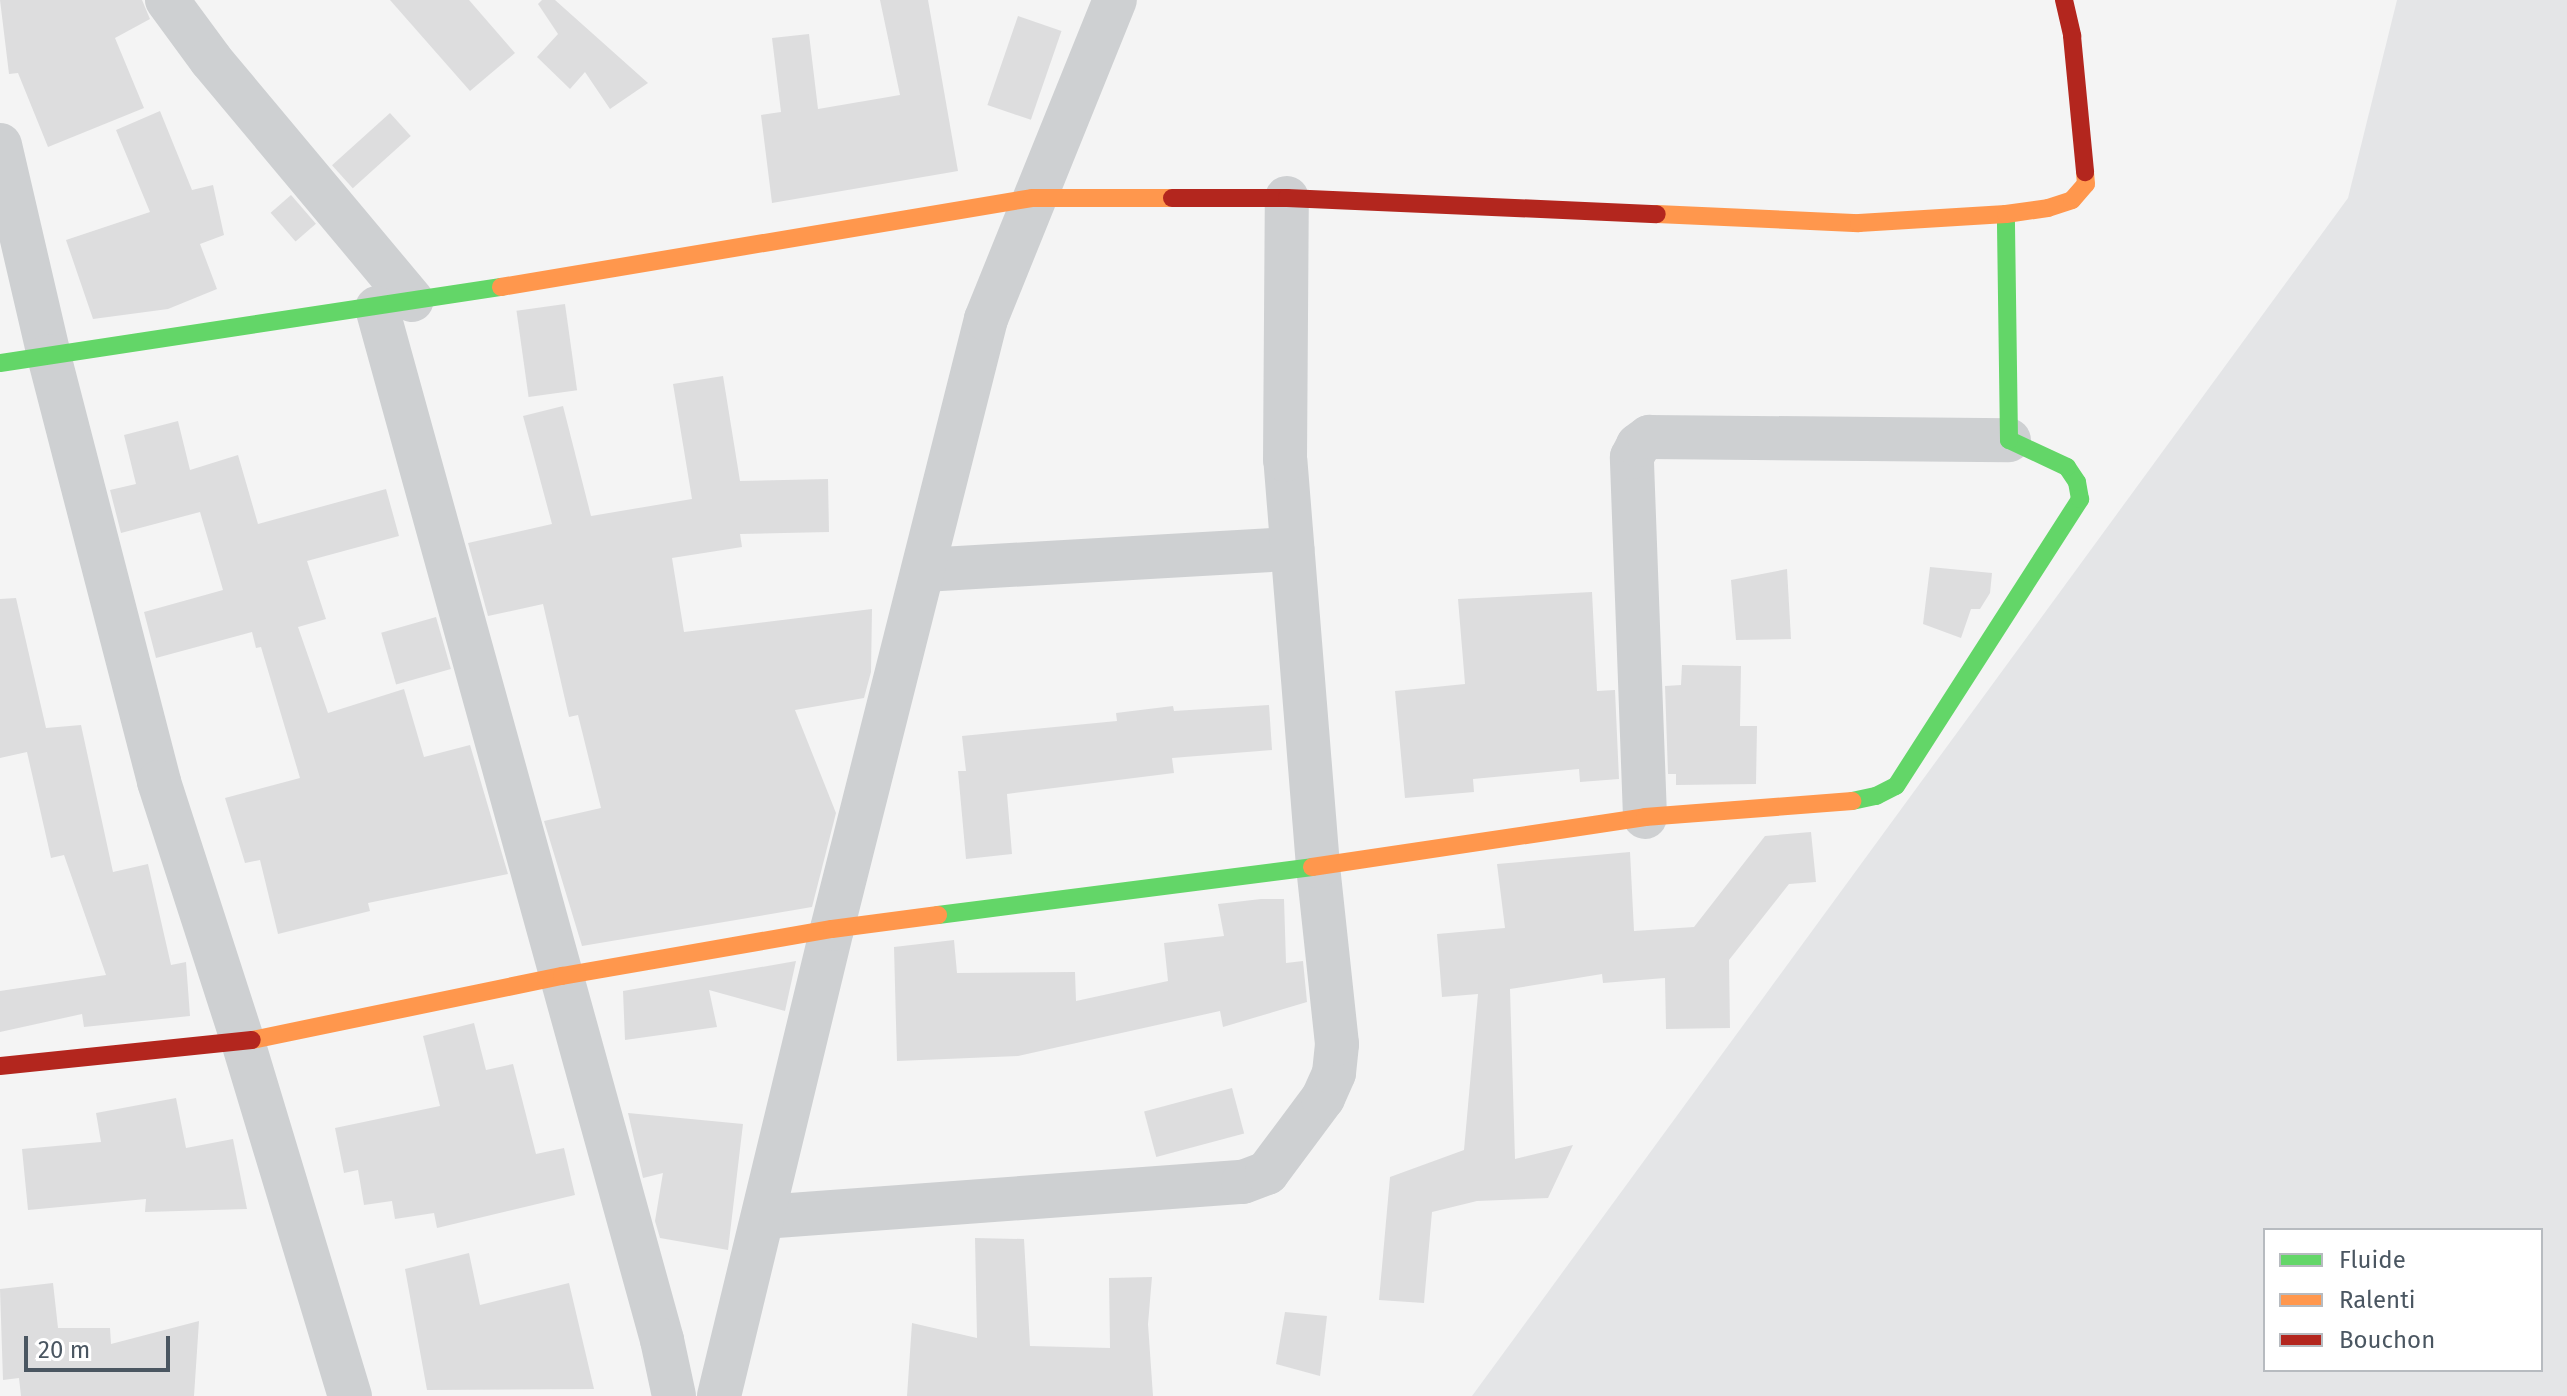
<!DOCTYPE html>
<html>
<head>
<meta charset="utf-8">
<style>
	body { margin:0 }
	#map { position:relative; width:2567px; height:1396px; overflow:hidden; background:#f4f4f4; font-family:"Fira Sans",sans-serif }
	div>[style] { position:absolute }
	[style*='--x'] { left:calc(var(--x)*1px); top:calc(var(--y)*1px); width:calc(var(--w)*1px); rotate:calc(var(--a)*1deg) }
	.airport>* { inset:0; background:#e4e5e7 }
	.building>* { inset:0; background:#ddddde; transform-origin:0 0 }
	.street>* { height:44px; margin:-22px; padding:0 22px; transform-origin:22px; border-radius:22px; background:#ced0d2 }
	.fast>* { height:18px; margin:-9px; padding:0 9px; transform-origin:9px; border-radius:9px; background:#63d668 }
	.slow>* { height:18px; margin:-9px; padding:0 9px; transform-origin:9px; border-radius:9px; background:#ff974d }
	.jam>* { height:18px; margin:-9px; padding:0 9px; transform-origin:9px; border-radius:9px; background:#b3261e }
	span { translate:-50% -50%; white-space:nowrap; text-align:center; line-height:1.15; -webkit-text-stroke:6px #fff; paint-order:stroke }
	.legend { position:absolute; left:2263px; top:1228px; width:280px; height:144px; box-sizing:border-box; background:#fff; border:2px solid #b7bbc0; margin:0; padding:10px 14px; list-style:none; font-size:24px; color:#4a5661 }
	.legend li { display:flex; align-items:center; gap:16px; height:40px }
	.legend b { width:40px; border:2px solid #b7bbc0 }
	.scale { position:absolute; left:24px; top:1336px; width:146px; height:36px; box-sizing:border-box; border:4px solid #4a5661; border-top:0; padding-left:10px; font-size:24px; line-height:28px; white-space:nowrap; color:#4a5661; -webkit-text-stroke:6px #fff; paint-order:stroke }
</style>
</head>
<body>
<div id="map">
	<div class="airport">
		<i style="clip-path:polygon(evenodd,2397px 0,2567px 0,2567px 1396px,1472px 1396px,2348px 198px,2397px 0,2265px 1230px,2541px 1230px,2541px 1370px,2265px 1370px,2265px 1230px)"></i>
	</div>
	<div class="building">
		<i style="clip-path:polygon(0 0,142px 0,150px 19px,115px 38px,144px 108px,48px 147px,18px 73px,9px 74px)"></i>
		<i style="clip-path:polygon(390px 0,469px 0,515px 53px,470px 91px)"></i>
		<i style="clip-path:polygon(542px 0,555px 0,648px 83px,610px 109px,585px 72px,570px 89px,537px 57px,558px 34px,538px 4px)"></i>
		<i style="clip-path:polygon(880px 0,928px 0,958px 171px,772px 203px,761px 115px,781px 112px,772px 38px,809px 34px,818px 109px,900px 95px)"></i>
		<i style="left:1018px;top:16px;width:46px;height:94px;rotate:19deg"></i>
		<i style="clip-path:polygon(160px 111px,192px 190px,213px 185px,224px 235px,200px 244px,217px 289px,168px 309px,93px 319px,66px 240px,150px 212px,116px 130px)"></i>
		<i style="left:390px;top:113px;width:31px;height:78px;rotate:48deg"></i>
		<i style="left:291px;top:195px;width:38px;height:27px;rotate:49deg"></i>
		<i style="left:565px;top:304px;width:87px;height:49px;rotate:82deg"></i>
		<i style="clip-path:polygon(723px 376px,740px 481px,828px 479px,829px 532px,740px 534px,742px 547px,672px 558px,684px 632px,872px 609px,871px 672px,864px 698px,795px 710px,836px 813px,812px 907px,582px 946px,544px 821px,601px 808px,578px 715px,569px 717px,543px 604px,488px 616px,468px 543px,552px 524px,523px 416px,563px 406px,591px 516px,692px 499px,673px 384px)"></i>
		<i style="clip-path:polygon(178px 421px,190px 470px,238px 455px,258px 524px,386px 489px,399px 536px,307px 561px,326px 619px,298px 627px,328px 713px,404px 689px,424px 757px,470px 745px,508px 874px,368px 903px,370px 911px,278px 934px,260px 860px,245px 863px,225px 798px,300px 778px,261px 647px,256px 648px,252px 632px,156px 658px,144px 612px,223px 590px,200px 512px,121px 533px,110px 490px,136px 484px,124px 435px)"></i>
		<i style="clip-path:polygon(1930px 567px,1992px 573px,1990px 593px,1980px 609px,1971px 609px,1961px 638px,1923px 624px)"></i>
		<i style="clip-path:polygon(1787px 569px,1791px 639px,1736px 640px,1731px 580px)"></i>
		<i style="clip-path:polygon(1592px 592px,1597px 691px,1615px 690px,1619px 779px,1580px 782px,1579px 769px,1473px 779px,1474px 792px,1405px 798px,1395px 691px,1465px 684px,1458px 599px)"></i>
		<i style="clip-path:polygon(16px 598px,46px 728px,81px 725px,113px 872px,148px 864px,171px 965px,186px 962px,190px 1016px,84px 1027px,82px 1014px,0 1032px,0 991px,106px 975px,64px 855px,51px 858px,27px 752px,0 758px,0 599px)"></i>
		<i style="left:436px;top:617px;width:54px;height:57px;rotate:74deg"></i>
		<i style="clip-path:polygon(1682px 665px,1741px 666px,1740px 726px,1757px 726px,1756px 784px,1676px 785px,1676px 774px,1668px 774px,1665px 686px,1681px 685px)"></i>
		<i style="clip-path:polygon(1269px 705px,1272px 750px,1172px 758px,1174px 773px,1007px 794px,1012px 854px,966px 859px,958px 771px,966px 771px,962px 736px,1117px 721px,1116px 713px,1173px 706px,1174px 711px)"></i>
		<i style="clip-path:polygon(1811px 832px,1816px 882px,1789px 884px,1729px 960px,1730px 1028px,1666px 1029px,1665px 978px,1603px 983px,1602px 974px,1510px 989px,1515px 1159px,1573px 1145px,1548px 1198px,1477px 1201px,1432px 1212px,1424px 1303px,1379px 1300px,1390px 1177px,1464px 1150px,1478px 994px,1442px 997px,1437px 934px,1505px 928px,1497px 864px,1630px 852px,1634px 931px,1694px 927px,1765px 836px)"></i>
		<i style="clip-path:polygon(1261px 899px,1284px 899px,1286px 963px,1303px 961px,1307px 1002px,1223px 1027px,1220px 1011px,1018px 1056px,897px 1061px,894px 947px,954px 940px,957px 973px,1075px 972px,1076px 1001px,1168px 981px,1164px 943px,1224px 936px,1218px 904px)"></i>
		<i style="clip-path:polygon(796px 961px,785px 1011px,709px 990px,717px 1027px,625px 1040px,623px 991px)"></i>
		<i style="clip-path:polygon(474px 1023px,486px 1070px,513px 1064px,536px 1154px,564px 1148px,575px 1195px,437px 1228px,434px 1213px,395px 1219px,392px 1201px,364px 1205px,358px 1170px,344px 1173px,335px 1128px,440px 1106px,423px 1036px)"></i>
		<i style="left:1232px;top:1088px;width:47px;height:91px;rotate:75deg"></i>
		<i style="clip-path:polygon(176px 1098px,186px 1148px,233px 1139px,247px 1209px,145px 1212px,146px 1199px,28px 1210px,22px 1149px,101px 1142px,96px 1113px)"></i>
		<i style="clip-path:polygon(628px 1113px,743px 1124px,728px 1250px,660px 1238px,655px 1221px,663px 1173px,643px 1178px)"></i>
		<i style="clip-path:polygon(975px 1238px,1024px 1239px,1030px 1346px,1110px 1348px,1109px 1278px,1152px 1277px,1148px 1324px,1153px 1396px,907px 1396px,912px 1323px,977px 1338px)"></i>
		<i style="clip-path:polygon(469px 1253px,480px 1305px,569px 1283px,594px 1389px,427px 1390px,405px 1269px)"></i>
		<i style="clip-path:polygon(53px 1283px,58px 1328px,110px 1328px,111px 1344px,199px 1321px,194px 1396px,21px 1396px,19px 1378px,3px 1380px,0 1289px)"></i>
		<i style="clip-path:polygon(1285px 1312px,1327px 1316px,1320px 1376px,1276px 1364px)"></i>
	</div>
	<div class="street">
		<i style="--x:167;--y:0;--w:74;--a:53.7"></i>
		<i style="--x:211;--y:60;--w:313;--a:50.1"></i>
		<i style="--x:0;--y:145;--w:217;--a:76.9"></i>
		<i style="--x:49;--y:356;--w:440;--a:75.5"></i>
		<i style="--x:159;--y:782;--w:273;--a:72.1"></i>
		<i style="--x:243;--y:1042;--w:370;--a:73.2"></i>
		<i style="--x:377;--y:308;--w:1071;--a:74.56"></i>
		<i style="--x:662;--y:1340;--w:57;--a:77.9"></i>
		<i style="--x:924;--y:570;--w:369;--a:-3.3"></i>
		<i style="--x:1645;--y:817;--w:360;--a:-92.1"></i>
		<i style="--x:1632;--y:457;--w:13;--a:-63"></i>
		<i style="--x:1638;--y:445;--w:14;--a:-36"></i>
		<i style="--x:1649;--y:437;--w:360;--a:0.5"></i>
		<i style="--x:763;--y:1217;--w:481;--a:-4.2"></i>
		<i style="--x:1243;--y:1182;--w:26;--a:-21"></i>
		<i style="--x:1267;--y:1173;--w:94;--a:-53.3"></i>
		<i style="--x:1323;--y:1098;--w:27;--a:-66"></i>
		<i style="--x:1334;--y:1073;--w:29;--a:-84"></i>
		<i style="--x:1337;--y:1044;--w:179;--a:-96.1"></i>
		<i style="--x:1318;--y:866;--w:407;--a:-94.6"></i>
		<i style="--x:1285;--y:460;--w:262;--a:-89.6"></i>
		<i style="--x:719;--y:1396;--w:480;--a:-76.4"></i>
		<i style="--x:832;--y:929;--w:629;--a:-75.83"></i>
		<i style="--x:986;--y:319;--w:344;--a:-68"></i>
	</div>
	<div class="fast">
		<i style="--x:0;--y:363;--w:507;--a:-8.63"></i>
		<i style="--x:1852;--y:801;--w:25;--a:-12"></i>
		<i style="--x:1876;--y:796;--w:22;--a:-27"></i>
		<i style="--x:1896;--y:786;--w:341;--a:-57.3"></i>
		<i style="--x:2080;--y:499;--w:17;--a:-100"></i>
		<i style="--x:2077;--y:482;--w:18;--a:-124"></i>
		<i style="--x:2067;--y:467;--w:64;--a:-155"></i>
		<i style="--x:2009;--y:440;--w:226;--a:-90.8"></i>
		<i style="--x:938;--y:915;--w:377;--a:-7.3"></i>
	</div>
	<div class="slow">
		<i style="--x:1657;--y:214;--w:202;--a:2.6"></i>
		<i style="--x:1859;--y:223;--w:147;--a:-3.5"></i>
		<i style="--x:2006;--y:214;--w:42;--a:-8.1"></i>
		<i style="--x:2048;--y:208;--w:25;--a:-18"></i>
		<i style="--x:2072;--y:200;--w:21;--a:-49"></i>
		<i style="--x:2086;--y:184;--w:12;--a:-95"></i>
		<i style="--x:501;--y:287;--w:538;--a:-9.51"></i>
		<i style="--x:1032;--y:198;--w:140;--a:0"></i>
		<i style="--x:1312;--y:867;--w:337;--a:-8.5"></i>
		<i style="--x:1645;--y:817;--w:208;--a:-4.4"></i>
		<i style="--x:252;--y:1040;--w:317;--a:-11.7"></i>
		<i style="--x:562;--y:976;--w:274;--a:-9.9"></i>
		<i style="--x:832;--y:929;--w:107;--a:-7.5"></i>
	</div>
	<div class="jam">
		<i style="--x:2064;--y:0;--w:37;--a:77"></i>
		<i style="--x:2072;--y:36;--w:137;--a:84.5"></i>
		<i style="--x:1172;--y:198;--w:115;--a:0"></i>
		<i style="--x:1287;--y:198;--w:370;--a:2.5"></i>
		<i style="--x:0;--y:1066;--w:253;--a:-5.9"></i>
	</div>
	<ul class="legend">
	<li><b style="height:10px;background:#63d668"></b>Fluide</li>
	<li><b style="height:10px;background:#ff974d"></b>Ralenti</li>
	<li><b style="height:10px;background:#b3261e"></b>Bouchon</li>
	</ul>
	<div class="scale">20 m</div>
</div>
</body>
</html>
